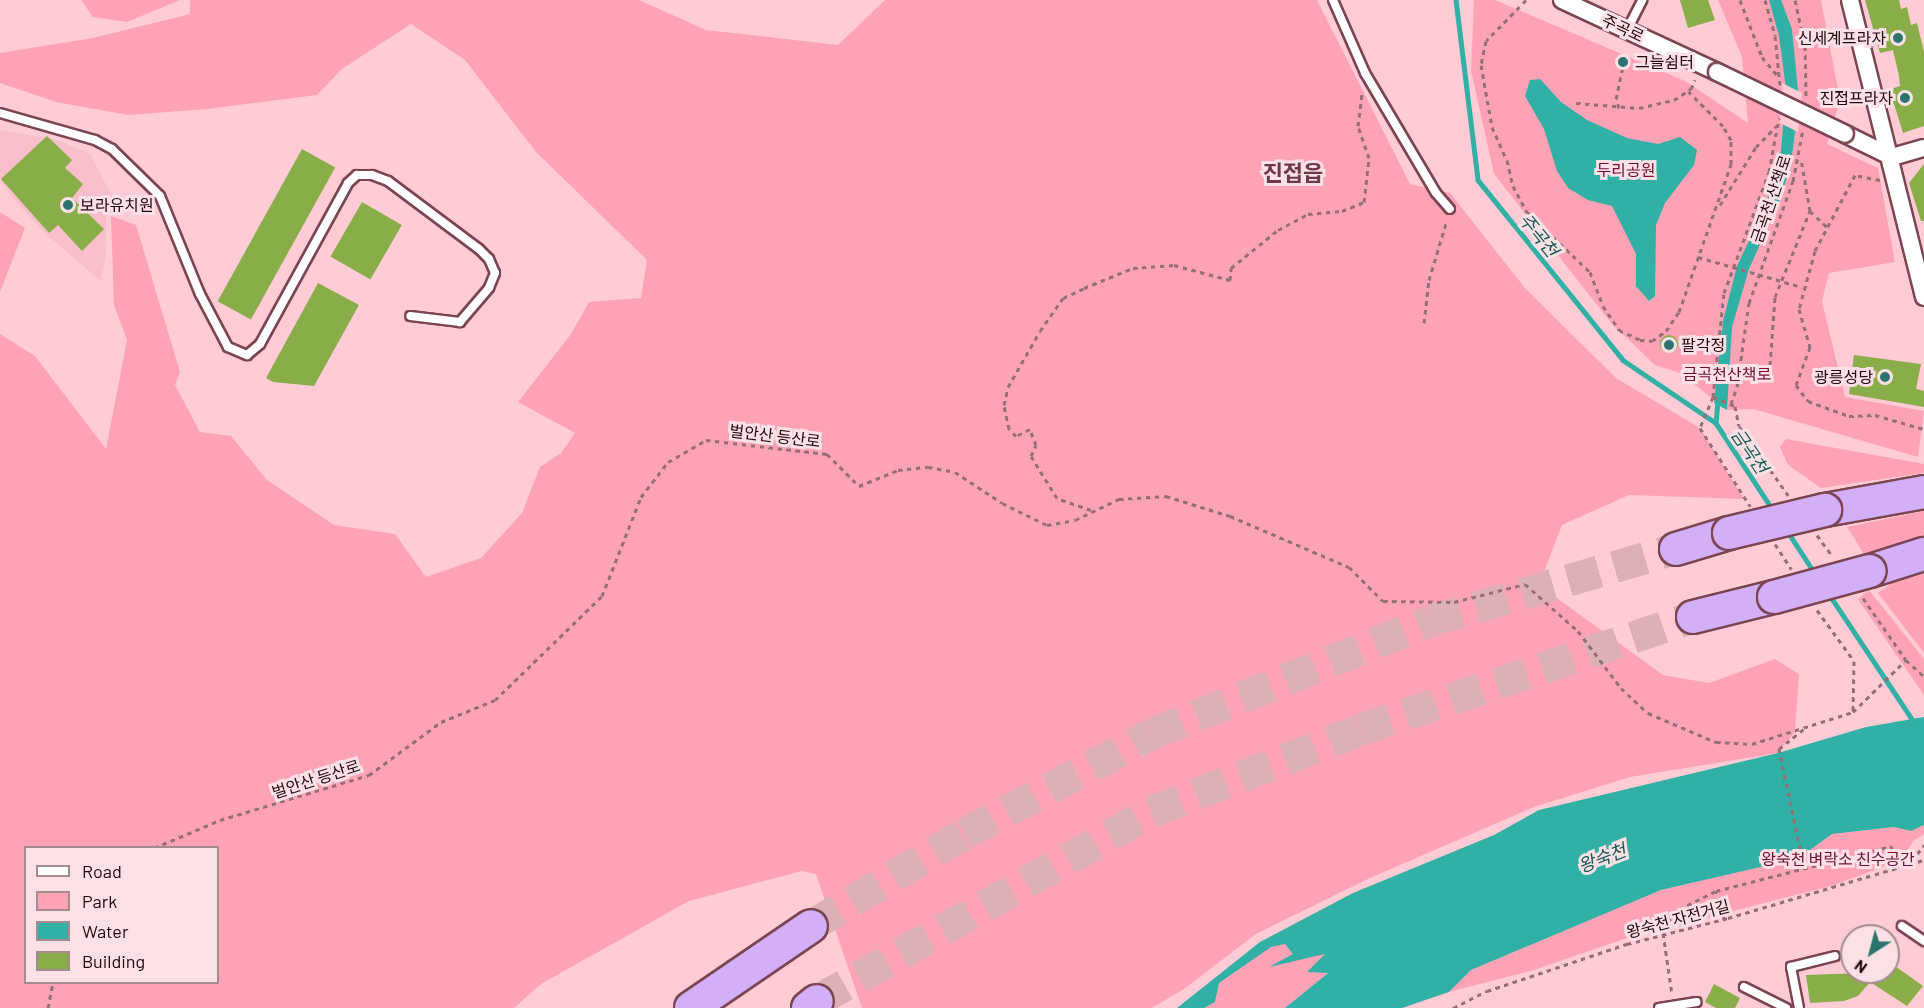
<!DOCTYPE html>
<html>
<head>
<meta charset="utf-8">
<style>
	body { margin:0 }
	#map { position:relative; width:1924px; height:1008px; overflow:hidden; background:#ffccd5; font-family:Barlow,"Noto Sans KR",sans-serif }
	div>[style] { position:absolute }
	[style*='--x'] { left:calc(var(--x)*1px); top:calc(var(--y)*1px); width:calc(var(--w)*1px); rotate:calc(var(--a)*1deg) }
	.built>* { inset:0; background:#f8bec9 }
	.green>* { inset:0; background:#fea3b6 }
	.water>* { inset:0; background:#31b0a5 }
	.pier>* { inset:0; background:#ffccd5 }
	.stream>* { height:4.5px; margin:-2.25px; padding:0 2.25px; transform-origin:2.25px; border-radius:2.25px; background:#31b0a5 }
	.building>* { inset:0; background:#89ad49; transform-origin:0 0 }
	.round { border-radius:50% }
	.highway-tunnel>* { height:32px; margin-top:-16px; transform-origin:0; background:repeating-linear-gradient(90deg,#ddafb7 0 32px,transparent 0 48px) }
	.path>* { height:3px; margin-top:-1.5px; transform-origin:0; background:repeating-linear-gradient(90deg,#946f76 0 4.5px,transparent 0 9px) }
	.roads { filter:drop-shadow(2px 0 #7a4550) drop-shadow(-2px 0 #7a4550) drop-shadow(0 2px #7a4550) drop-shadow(0 -2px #7a4550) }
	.lane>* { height:8px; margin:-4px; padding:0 4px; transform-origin:4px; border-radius:4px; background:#fff }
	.street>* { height:16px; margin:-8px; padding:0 8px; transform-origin:8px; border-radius:8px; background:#fff }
	.highway>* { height:32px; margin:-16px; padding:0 16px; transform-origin:16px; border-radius:16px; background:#d2aff7 }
	.bridges { filter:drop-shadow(2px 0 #7a4550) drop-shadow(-2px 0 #7a4550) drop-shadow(0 2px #7a4550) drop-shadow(0 -2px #7a4550) }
	.street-bridge>* { height:16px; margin:-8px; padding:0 8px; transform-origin:8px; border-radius:8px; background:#fff }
	.highway-bridge>* { height:32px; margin:-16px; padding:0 16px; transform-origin:16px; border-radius:16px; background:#d2aff7 }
	.dots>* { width:16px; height:16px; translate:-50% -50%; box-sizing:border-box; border:3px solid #fbe1e5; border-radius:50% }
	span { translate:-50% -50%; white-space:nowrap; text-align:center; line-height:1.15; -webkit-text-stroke:6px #fbe1e5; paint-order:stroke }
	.street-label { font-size:16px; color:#1e090e }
	.poi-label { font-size:16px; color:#1e090e }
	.right { translate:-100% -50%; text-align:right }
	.left { translate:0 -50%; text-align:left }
	.park-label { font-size:16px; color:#720f33 }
	.water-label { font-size:18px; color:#145953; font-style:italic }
	.district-label { font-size:22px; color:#6b3843; font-weight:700 }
	.legend { position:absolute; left:24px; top:846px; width:195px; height:138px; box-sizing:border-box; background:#fbe1e5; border:2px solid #a38b8f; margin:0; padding:8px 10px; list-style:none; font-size:18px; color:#1e090e }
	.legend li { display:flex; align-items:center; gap:12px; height:30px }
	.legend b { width:30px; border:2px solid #a38b8f }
	.north { position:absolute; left:1840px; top:924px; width:60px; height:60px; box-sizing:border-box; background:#fbe1e5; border:2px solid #a38b8f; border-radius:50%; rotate:216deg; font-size:16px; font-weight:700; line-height:24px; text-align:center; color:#1e090e }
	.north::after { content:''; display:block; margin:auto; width:21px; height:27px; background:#2c746e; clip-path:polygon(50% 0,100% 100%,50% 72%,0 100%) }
</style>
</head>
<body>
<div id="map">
	<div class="built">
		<i style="clip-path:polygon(0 130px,58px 140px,90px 154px,119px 209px,106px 217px,106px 254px,101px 281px,48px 236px,14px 200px,0 179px)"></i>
	</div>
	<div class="green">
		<i style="clip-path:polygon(81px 0,180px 0,127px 22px,93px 17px)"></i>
		<i style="clip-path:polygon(evenodd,190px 0,639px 0,706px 30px,838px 45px,885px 0,1317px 0,1410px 184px,1450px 193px,1525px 288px,1616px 378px,1700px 428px,1744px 499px,1629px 495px,1562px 525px,1539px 585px,1663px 675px,1709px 683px,1775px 659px,1799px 674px,1795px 732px,1778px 753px,1630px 777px,1534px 807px,1370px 878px,1256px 934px,1184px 989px,1152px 1008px,862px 1008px,816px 874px,802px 871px,689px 901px,541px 984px,514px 1008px,0 1008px,0 334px,35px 356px,106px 449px,127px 340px,114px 305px,111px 216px,136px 225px,180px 372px,175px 385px,200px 432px,231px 436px,267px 480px,334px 525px,395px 534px,426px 577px,481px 558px,522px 513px,540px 467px,561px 453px,575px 433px,518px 402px,571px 334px,589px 302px,641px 298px,647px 260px,536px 152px,465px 60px,411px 24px,342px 69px,317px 95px,207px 109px,128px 115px,56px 102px,0 83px,0 53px,93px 38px,190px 14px,190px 0,26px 848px,218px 848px,218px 982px,26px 982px,26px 848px)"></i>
		<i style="clip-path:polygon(1474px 0,1495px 0,1685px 81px,1748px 123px,1742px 57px,1718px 0,1821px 0,1840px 100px,1827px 144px,1878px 168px,1895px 262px,1829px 273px,1822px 301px,1845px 397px,1924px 411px,1918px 457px,1753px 409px,1727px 410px,1680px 373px,1655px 365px,1612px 324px,1494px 174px,1471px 71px)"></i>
		<i style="clip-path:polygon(0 212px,25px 228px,0 292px)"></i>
		<i style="clip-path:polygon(1786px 439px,1924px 464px,1924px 473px,1821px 488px,1788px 465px,1780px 447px)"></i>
		<i style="clip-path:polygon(1924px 511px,1924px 538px,1864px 554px,1847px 527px)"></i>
		<i style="clip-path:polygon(1924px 574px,1924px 653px,1878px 593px,1895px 581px)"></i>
		<i style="clip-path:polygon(1869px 590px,1924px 659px,1924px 695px,1858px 599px)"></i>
		<i style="clip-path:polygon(1924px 825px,1924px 834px,1913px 841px,1902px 860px,1831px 886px,1627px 938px,1534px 970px,1449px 992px,1471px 970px,1661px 890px,1798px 858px,1832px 834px,1894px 827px,1911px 831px)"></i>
		<i style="clip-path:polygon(1286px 944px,1294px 954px,1272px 966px,1327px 953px,1308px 972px,1329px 972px,1285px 1008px,1204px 1008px,1215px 1002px,1219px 983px,1271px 946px)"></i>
	</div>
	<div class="water">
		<i style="clip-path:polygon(1769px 0,1781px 0,1792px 29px,1799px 101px,1791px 164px,1780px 200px,1749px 269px,1732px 327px,1727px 410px,1714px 403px,1723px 321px,1737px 266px,1765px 207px,1781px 151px,1786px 89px,1779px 36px)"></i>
		<i style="clip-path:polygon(1540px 79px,1561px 102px,1587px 120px,1627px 138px,1658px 144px,1680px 137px,1697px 150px,1694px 165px,1665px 203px,1656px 225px,1655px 296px,1649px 301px,1636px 286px,1636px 254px,1612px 206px,1588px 200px,1568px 188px,1557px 171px,1544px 129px,1525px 96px,1530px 80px)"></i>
		<i style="clip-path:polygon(1924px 717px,1924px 825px,1911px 831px,1894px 827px,1832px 834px,1799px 858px,1661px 890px,1471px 970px,1449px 992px,1402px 1008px,1285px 1008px,1328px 973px,1307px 972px,1325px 954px,1269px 967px,1293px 954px,1285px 944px,1271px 947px,1219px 983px,1215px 1002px,1204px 1008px,1177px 1008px,1260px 942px,1353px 893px,1494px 835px,1539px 810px,1778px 753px,1866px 727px)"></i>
	</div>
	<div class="pier">
		<i style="clip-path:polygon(1782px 83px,1802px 93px,1798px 132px,1780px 123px)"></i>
	</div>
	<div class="stream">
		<i style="--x:1456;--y:0;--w:181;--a:83"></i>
		<i style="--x:1478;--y:180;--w:231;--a:51.1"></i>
		<i style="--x:1623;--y:360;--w:112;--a:34.1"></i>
		<i style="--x:1718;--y:401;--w:22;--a:95"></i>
		<i style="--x:1716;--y:423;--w:104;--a:56.8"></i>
		<i style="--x:1788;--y:532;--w:51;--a:56.9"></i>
		<i style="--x:1829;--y:594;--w:154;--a:56.4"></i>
	</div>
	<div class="building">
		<i style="clip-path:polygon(1680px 0,1708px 0,1715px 20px,1688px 28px)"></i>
		<i style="clip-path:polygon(1865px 0,1899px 0,1901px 9px,1907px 7px,1911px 25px,1917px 23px,1924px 52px,1924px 126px,1903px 133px,1894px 104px,1888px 106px,1884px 91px,1900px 86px,1899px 76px,1893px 50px,1880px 53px)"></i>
		<i style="clip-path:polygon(47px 136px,72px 160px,65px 168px,83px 184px,72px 198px,104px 229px,82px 251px,58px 225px,49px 233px,1px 179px)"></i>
		<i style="left:302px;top:149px;width:38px;height:174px;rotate:29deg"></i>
		<i style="clip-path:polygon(1924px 164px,1924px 221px,1921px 221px,1909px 183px)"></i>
		<i style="left:362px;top:202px;width:46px;height:63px;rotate:30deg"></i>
		<i style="clip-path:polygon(318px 283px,359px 305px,314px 386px,273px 382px,266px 378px)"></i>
		<i class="round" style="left:1660px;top:335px;width:18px;height:18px"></i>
		<i style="clip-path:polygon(1854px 355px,1921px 364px,1916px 389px,1924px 391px,1924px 407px,1849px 394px)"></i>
		<i style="clip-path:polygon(1888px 961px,1923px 986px,1907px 1006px,1870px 982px,1858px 996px,1844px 1001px,1810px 1003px,1806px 975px,1888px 972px)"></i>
		<i style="clip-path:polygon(1714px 984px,1740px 998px,1735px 1008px,1716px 1008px,1705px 1002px)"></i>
	</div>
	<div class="highway-tunnel">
		<i style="--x:811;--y:926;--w:179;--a:-31"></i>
		<i style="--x:964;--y:834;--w:213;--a:-28"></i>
		<i style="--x:1152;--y:734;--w:300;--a:-22.1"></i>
		<i style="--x:1430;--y:621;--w:256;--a:-16.3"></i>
		<i style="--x:817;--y:1001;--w:384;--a:-29.5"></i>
		<i style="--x:1151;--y:812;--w:225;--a:-21.4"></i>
		<i style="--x:1360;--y:730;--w:352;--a:-18.7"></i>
	</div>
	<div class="path">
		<i style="--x:1526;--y:0;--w:57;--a:134.3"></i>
		<i style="--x:1486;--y:41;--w:25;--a:102"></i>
		<i style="--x:1481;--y:65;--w:63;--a:79.9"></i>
		<i style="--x:1492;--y:127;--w:36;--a:66"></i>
		<i style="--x:1507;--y:160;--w:27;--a:77"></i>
		<i style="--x:1513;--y:186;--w:30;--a:62"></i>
		<i style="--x:1527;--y:212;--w:87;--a:43.6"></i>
		<i style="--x:1590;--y:272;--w:36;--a:69"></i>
		<i style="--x:1603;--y:306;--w:29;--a:56"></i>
		<i style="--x:1619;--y:330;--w:23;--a:25"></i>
		<i style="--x:1640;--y:340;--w:12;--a:5"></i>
		<i style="--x:1652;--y:341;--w:17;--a:-36"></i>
		<i style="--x:1666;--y:331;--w:23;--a:-56"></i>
		<i style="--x:1679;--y:312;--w:157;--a:-70.6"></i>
		<i style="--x:1731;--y:164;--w:24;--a:-90"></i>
		<i style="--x:1731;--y:140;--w:16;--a:-120"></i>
		<i style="--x:1723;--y:126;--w:49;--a:-135"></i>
		<i style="--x:1740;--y:0;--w:61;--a:68.9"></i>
		<i style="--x:1762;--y:57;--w:26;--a:50"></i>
		<i style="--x:1765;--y:0;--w:37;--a:74"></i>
		<i style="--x:1775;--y:36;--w:49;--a:84.2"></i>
		<i style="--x:1795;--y:0;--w:47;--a:77.7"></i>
		<i style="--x:1805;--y:46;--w:53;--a:88.9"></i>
		<i style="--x:1576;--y:103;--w:63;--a:4.5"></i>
		<i style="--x:1639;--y:108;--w:36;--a:-13"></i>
		<i style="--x:1674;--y:100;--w:20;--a:-33"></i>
		<i style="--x:1691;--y:89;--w:10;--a:-66"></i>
		<i style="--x:1619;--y:108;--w:9;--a:-108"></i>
		<i style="--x:1616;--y:99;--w:33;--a:-78"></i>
		<i style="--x:1880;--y:180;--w:25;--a:-169"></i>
		<i style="--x:1855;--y:175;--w:86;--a:117.8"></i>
		<i style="--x:1815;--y:251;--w:60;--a:105.4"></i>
		<i style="--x:1799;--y:309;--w:40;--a:74"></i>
		<i style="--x:1810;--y:347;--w:40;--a:110.2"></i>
		<i style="--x:1796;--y:385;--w:20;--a:53"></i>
		<i style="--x:1808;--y:401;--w:44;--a:20.1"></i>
		<i style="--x:1849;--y:416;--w:26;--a:-2"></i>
		<i style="--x:1875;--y:415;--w:51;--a:15.9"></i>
		<i style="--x:1720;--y:205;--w:68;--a:-58.2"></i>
		<i style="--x:1756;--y:147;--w:30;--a:-46"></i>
		<i style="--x:1810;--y:211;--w:25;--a:43"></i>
		<i style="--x:1698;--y:257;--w:108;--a:16.1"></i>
		<i style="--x:1424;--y:323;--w:43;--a:-83.4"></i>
		<i style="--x:1429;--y:280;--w:63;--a:-73.3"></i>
		<i style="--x:1770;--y:365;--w:68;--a:-85.8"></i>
		<i style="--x:1775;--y:297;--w:93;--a:-67.9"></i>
		<i style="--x:1810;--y:211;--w:53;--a:-99.8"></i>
		<i style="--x:1713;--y:397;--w:34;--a:113"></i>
		<i style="--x:1700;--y:428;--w:93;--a:57.3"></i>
		<i style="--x:1713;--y:397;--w:105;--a:-84"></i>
		<i style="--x:1724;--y:293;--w:129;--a:-69.6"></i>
		<i style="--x:1769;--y:172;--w:55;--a:-79.5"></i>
		<i style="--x:1713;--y:397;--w:24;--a:22"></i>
		<i style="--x:1735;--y:406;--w:20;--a:79"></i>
		<i style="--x:1739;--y:426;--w:85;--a:54.6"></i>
		<i style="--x:1731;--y:404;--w:18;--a:-71"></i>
		<i style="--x:1737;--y:387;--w:85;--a:-81.9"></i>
		<i style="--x:1749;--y:303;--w:130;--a:-70.2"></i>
		<i style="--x:1793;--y:181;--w:53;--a:-79.1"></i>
		<i style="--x:1091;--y:510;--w:36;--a:-161"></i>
		<i style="--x:1057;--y:498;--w:49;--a:-121.8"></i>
		<i style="--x:1031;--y:456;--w:12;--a:-66"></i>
		<i style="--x:1036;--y:445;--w:17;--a:-111"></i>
		<i style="--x:1030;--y:429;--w:16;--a:153"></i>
		<i style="--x:1016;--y:436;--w:10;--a:-135"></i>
		<i style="--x:1009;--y:429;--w:25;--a:-102"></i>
		<i style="--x:1004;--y:405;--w:18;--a:-77"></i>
		<i style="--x:1008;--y:387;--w:64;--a:-60.3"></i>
		<i style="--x:1040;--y:331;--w:40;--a:-55.1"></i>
		<i style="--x:1063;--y:298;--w:23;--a:-25"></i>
		<i style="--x:1084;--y:288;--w:53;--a:-22.2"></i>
		<i style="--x:1133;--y:268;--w:41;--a:-4.2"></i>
		<i style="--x:1174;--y:265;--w:58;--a:15"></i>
		<i style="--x:1230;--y:280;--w:12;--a:-85"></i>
		<i style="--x:1231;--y:268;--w:60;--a:-39"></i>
		<i style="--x:1278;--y:230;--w:34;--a:-28"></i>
		<i style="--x:1308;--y:214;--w:34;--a:-5"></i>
		<i style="--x:1342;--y:211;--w:24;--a:-22"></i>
		<i style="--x:1364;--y:202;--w:44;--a:-83.5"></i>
		<i style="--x:1369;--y:158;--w:34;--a:-109"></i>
		<i style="--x:1358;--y:126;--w:34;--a:-83"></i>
		<i style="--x:1817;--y:535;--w:26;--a:54"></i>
		<i style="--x:1775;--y:544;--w:30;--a:57"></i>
		<i style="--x:1863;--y:598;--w:75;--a:55.3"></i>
		<i style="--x:1906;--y:660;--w:24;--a:42"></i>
		<i style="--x:1817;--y:610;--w:63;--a:54"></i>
		<i style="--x:1854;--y:661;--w:51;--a:91.1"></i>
		<i style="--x:1853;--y:712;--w:74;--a:-44.5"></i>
		<i style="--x:154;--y:848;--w:72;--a:-23"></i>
		<i style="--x:220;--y:820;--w:156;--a:-16.8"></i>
		<i style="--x:369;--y:775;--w:89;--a:-36.4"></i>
		<i style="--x:441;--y:722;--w:58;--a:-22.2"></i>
		<i style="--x:495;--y:700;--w:149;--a:-44.2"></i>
		<i style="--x:602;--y:596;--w:106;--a:-68.5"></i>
		<i style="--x:641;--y:497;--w:44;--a:-52.4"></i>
		<i style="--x:668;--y:462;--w:44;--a:-30.1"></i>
		<i style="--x:706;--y:440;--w:122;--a:6.6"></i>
		<i style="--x:827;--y:454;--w:45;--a:45"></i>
		<i style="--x:859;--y:486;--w:42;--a:-22.3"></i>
		<i style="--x:898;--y:470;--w:30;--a:-6"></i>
		<i style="--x:928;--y:467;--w:27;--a:10"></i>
		<i style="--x:955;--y:472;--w:56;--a:33.4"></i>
		<i style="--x:1002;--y:503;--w:50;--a:26.1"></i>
		<i style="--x:1047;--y:525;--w:28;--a:-10"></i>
		<i style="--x:1075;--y:520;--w:49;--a:-25.5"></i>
		<i style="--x:1119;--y:499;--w:47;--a:-3.7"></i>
		<i style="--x:1166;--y:496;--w:67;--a:17.4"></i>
		<i style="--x:1230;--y:516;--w:129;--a:23.2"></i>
		<i style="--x:1349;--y:567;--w:48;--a:45"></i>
		<i style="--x:1383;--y:601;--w:71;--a:0.8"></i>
		<i style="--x:1454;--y:602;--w:73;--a:-14.2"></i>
		<i style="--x:1525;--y:584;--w:71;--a:41.6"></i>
		<i style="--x:1578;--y:631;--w:71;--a:53"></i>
		<i style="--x:1621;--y:688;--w:37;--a:43"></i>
		<i style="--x:1648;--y:713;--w:74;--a:23.1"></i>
		<i style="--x:1716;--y:742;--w:36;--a:3"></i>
		<i style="--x:1752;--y:744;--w:106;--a:-17.6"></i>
		<i style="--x:1912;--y:861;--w:20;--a:-53"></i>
		<i style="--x:1804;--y:867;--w:121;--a:-102"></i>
		<i style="--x:1779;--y:749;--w:36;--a:-39"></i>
		<i style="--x:1724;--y:919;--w:29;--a:-106"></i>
		<i style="--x:1716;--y:891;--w:181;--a:-14.4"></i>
		<i style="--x:1891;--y:846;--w:24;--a:73"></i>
		<i style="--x:1663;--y:933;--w:62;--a:81.6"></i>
		<i style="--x:1655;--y:935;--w:35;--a:-47"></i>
		<i style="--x:1679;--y:909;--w:41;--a:-25.9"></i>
		<i style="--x:48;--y:1008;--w:26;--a:-79"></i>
		<i style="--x:1453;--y:1008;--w:38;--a:-27"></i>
		<i style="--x:1487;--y:991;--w:148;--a:-18.6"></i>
		<i style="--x:1627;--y:944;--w:104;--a:-14.4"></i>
		<i style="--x:1728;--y:918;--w:204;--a:-16.5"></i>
	</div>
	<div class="roads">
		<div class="lane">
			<i style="--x:1333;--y:0;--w:80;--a:66.3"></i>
			<i style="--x:1365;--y:73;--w:139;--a:59.4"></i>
			<i style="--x:1436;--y:193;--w:21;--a:49"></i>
			<i style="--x:1627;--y:30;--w:34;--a:-63"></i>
			<i style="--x:0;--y:113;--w:99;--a:15.9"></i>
			<i style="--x:95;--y:140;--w:19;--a:28"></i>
			<i style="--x:112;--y:149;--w:67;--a:44.4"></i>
			<i style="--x:160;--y:196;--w:106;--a:67.8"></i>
			<i style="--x:200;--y:294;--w:60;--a:62.2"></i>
			<i style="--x:228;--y:347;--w:21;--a:23"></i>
			<i style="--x:247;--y:355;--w:17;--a:-40"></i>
			<i style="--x:260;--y:344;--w:183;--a:-61.3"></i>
			<i style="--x:348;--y:183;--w:12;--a:-42"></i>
			<i style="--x:357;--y:175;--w:15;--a:0"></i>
			<i style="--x:372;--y:175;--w:17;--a:21"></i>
			<i style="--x:388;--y:181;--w:114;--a:36.8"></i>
			<i style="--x:479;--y:249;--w:14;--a:45"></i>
			<i style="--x:489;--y:259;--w:15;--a:67"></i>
			<i style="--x:495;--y:273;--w:16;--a:112"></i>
			<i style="--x:489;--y:288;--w:45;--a:130.5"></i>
			<i style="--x:460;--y:322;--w:50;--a:-173.2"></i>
			<i style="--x:1902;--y:926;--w:27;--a:34"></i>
			<i style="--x:1744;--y:987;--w:47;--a:26.6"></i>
			<i style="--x:1659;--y:1008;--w:38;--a:-9"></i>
			<i style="--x:1799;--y:1008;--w:42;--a:-101"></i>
			<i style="--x:1791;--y:967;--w:45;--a:-14"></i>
		</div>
		<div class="street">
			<i style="--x:1562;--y:0;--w:171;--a:24.9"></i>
			<i style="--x:1850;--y:0;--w:306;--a:76"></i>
			<i style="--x:1845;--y:134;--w:52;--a:26.1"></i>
			<i style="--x:1892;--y:157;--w:33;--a:-16"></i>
		</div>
		<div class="highway">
			<i style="--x:1825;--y:510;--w:101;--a:-10.3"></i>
			<i style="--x:1676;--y:549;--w:55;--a:-16.8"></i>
			<i style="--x:1870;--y:571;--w:57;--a:-17.5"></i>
			<i style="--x:1693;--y:617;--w:83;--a:-13.9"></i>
			<i style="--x:691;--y:1008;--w:145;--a:-34.3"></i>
			<i style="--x:808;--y:1008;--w:11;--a:-38"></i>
		</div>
	</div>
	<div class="bridges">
		<div class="street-bridge">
			<i style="--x:1717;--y:72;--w:142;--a:25.8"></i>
		</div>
		<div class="highway-bridge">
			<i style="--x:1729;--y:533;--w:99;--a:-13.5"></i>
			<i style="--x:1774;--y:597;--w:99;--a:-15.2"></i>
		</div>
	</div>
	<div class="dots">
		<i style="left:1898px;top:38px;background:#2c746e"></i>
		<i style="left:1623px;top:62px;background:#2c746e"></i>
		<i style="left:1905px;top:98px;background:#2c746e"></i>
		<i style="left:68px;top:205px;background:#2c746e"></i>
		<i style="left:1669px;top:345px;background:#2c746e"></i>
		<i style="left:1885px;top:377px;background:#2c746e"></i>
	</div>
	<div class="street-label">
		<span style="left:1623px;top:28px;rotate:25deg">주곡로</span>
		<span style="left:1771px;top:199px;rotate:-71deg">금곡천 산책로</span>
		<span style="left:775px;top:436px;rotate:7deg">벌안산 등산로</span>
		<span style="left:316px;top:779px;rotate:-18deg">벌안산 등산로</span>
		<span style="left:1678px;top:919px;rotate:-15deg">왕숙천 자전거길</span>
	</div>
	<div class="poi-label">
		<span class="right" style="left:1886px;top:38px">신세계프라자</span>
		<span class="left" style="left:1635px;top:62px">그늘쉼터</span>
		<span class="right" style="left:1893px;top:98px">진접프라자</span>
		<span class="left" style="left:80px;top:205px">보라유치원</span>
		<span class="left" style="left:1681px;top:345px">팔각정</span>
		<span class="right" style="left:1873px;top:377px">광릉성당</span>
	</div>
	<div class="park-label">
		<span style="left:1626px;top:170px">두리공원</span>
		<span style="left:1727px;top:374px">금곡천산책로</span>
		<span style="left:1838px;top:859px">왕숙천 벼락소 친수공간</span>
	</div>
	<div class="water-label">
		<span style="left:1539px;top:235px;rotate:51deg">주곡천</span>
		<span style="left:1750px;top:451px;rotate:56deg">금곡천</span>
		<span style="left:1602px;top:858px;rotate:-21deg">왕숙천</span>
	</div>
	<div class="district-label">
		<span style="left:1293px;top:173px">진접읍</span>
	</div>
	<ul class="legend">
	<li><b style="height:8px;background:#fff"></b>Road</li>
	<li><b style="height:16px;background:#fea3b6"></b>Park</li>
	<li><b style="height:16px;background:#31b0a5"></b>Water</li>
	<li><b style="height:16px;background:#89ad49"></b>Building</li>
	</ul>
	<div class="north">N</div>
</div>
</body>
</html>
